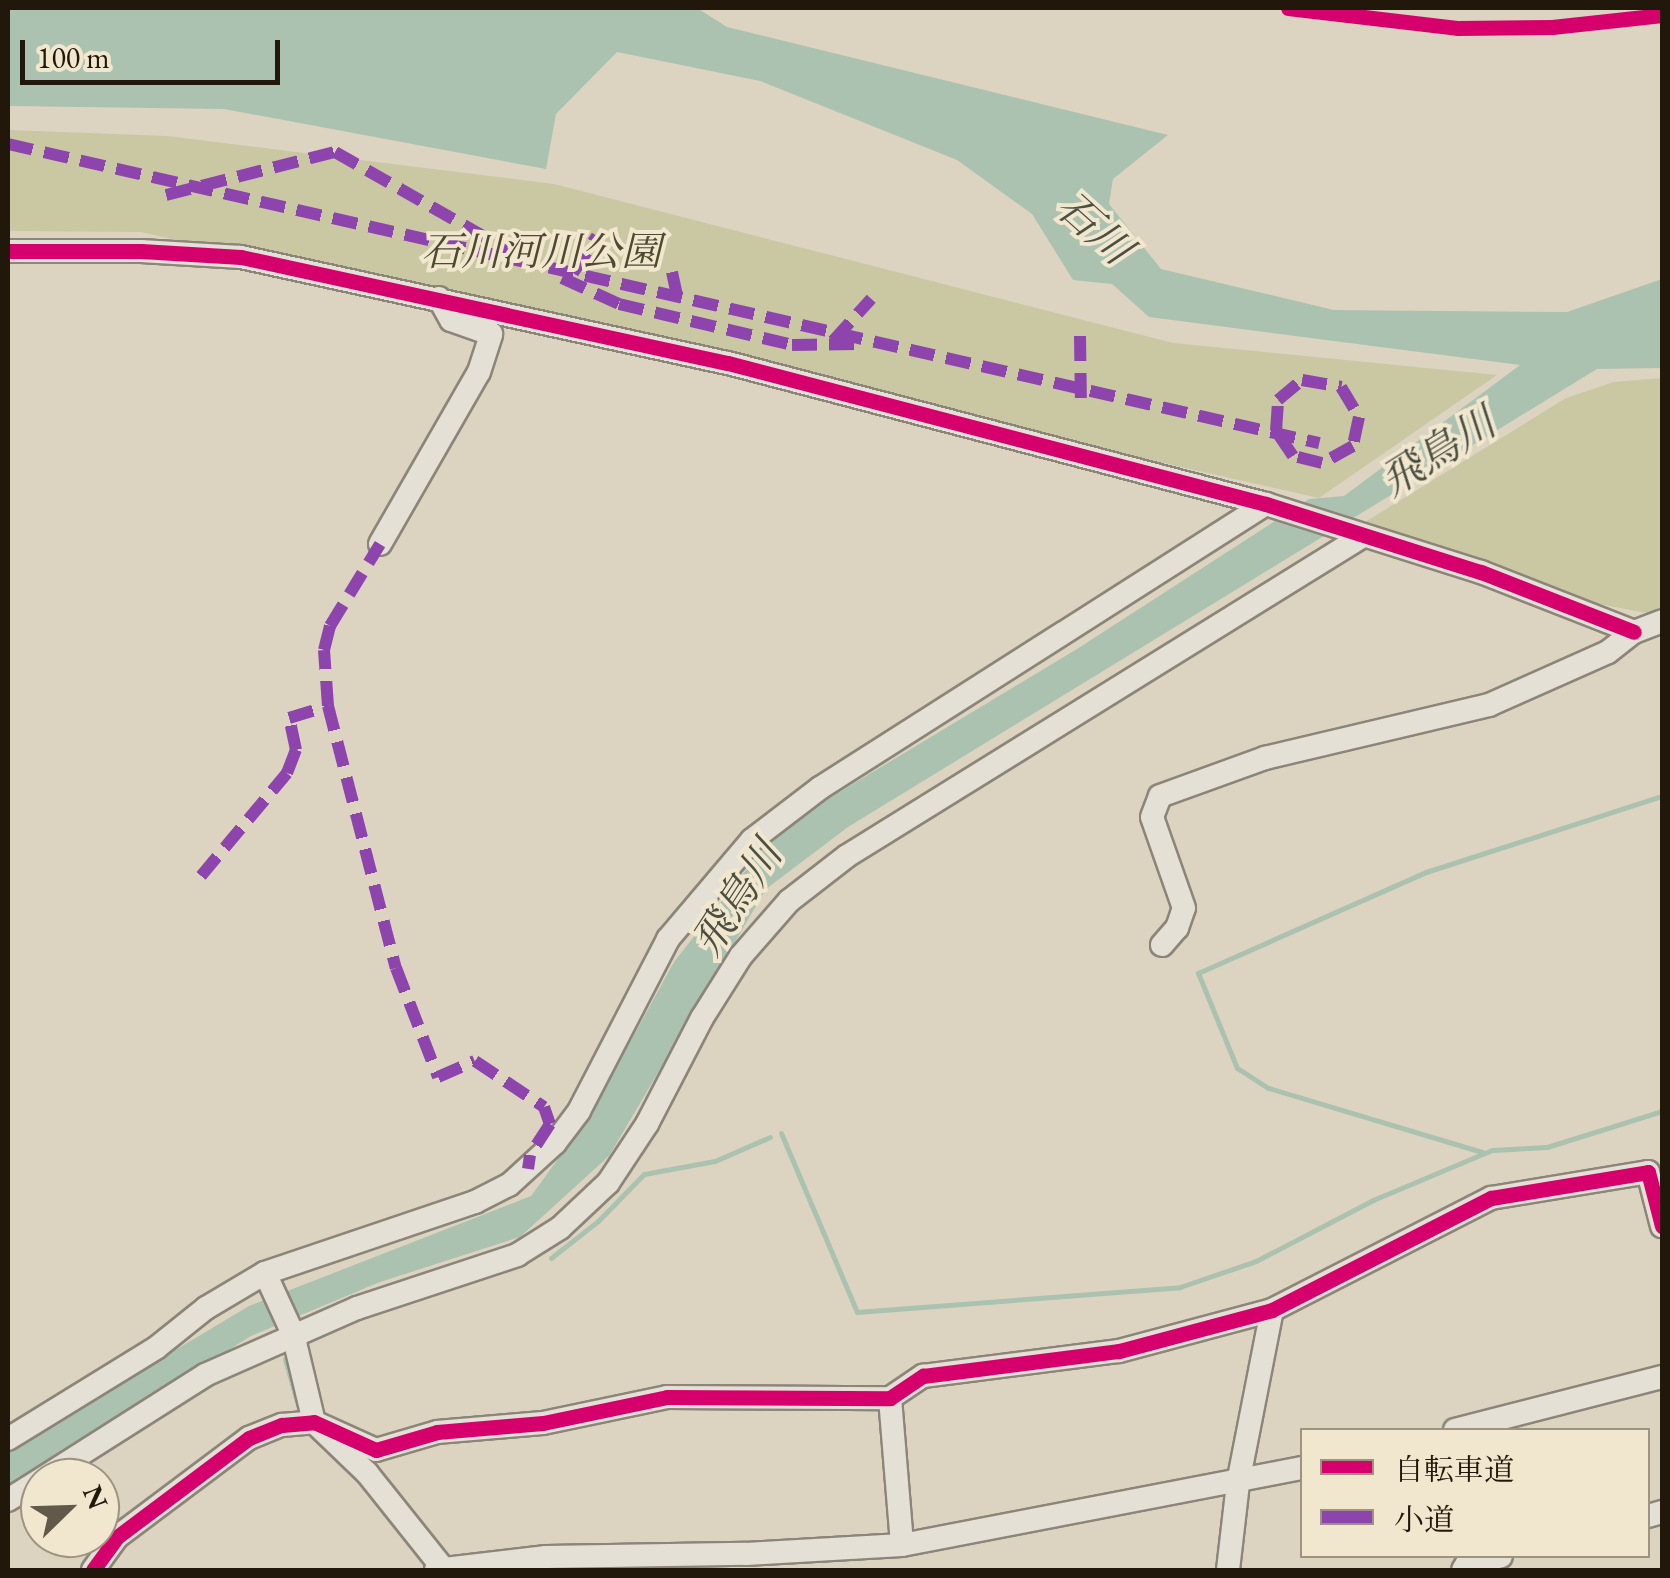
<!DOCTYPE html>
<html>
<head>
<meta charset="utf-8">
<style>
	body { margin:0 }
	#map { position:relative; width:1670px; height:1578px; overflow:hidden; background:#dcd4c0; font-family:"EB Garamond","Noto Serif JP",serif }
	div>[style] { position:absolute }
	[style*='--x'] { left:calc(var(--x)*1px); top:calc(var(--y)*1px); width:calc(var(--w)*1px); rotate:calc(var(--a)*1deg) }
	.green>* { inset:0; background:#c9c8a3 }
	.water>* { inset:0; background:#acc2b1 }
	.stream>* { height:5px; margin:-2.5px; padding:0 2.5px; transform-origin:2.5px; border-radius:2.5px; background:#acc2b1 }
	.roads { filter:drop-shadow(2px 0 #8c8579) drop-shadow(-2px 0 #8c8579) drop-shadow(0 2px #8c8579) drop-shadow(0 -2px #8c8579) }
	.minor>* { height:22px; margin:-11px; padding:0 11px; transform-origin:11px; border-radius:11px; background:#e4e0d5 }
	.quiet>* { height:12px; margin-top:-6px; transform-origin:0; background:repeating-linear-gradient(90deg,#8e44ad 0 25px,transparent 0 37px) }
	.cycleway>* { height:15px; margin:-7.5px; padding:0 7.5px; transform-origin:7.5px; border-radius:7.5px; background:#d6006c }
	span { translate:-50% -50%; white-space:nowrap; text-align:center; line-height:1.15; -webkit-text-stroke:8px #f1e6ce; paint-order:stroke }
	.park-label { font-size:40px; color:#4f4931; font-style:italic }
	.water-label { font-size:42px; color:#4b5043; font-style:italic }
	.frame { position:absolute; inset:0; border:10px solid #22170b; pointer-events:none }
	.legend { position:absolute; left:1300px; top:1428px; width:350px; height:130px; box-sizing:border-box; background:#f1e6ce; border:2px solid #9e9380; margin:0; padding:12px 18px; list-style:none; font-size:30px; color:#22170b }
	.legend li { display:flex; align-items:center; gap:20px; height:50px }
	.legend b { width:50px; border:2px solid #9e9380 }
	.north { position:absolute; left:20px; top:1458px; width:100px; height:100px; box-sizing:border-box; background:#f1e6ce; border:2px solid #9e9380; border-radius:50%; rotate:67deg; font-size:28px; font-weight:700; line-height:40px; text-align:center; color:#22170b }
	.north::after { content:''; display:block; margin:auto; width:35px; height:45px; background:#63594a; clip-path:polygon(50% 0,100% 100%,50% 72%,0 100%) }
	.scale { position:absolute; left:20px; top:40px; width:260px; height:45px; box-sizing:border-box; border:5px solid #22170b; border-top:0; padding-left:12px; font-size:30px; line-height:35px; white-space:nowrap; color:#22170b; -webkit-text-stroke:8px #f1e6ce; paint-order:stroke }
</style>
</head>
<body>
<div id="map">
	<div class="green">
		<i style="clip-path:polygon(8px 130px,167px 136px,554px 184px,1173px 343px,1497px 375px,1319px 498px,141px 232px,8px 231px)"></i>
		<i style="clip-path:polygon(1662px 378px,1662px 616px,1573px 599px,1357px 527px,1566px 398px,1614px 382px)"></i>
	</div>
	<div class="water">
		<i style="clip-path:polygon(8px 8px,697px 8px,727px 27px,1168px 135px,1113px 179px,1109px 204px,1161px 269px,1334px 310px,1567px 312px,1662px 279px,1662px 368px,1597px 369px,848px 827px,766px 889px,609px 1156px,520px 1237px,380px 1282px,251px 1336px,8px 1489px,8px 1450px,249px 1306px,531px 1196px,590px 1115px,674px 962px,778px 829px,1077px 649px,1309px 499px,1344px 496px,1520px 365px,1149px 317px,1112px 284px,1073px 280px,1032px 214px,957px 160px,760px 81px,617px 52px,556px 114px,546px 169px,224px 109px,8px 106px)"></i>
	</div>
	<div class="stream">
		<i style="--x:781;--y:1133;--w:194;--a:67"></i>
		<i style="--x:857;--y:1312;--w:324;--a:-4.4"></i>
		<i style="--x:1180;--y:1287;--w:80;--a:-18.9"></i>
		<i style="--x:1256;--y:1261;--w:132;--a:-27.5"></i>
		<i style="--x:1373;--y:1200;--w:129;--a:-22.8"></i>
		<i style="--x:1492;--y:1150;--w:55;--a:-3.1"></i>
		<i style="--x:1547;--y:1147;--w:121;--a:-17.4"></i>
		<i style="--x:1482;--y:1152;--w:223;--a:-163.3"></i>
		<i style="--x:1268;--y:1088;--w:37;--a:-147"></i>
		<i style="--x:1237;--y:1068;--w:103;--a:-112.3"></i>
		<i style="--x:1198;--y:973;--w:249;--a:-23.9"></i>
		<i style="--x:1426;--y:872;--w:248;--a:-17.9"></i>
		<i style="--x:551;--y:1258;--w:60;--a:-38.2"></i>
		<i style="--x:598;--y:1221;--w:66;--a:-45.6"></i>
		<i style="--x:644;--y:1174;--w:72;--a:-10.4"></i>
		<i style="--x:715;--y:1161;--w:60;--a:-23.6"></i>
		<i style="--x:285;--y:1359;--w:48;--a:74.2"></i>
	</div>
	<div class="roads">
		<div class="minor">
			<i style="--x:8;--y:251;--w:133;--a:0"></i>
			<i style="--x:141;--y:251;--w:100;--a:3.4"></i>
			<i style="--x:241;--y:257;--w:498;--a:12.3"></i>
			<i style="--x:728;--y:363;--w:556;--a:14.69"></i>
			<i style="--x:1266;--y:504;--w:225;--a:17.6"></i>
			<i style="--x:1481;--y:572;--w:164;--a:21.4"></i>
			<i style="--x:380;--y:544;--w:198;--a:-60.1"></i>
			<i style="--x:479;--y:372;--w:40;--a:-72"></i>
			<i style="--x:491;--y:334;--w:42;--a:-160.7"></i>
			<i style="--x:451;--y:320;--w:25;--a:-119"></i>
			<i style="--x:1162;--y:945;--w:23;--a:-49"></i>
			<i style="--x:1177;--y:928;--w:21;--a:-71"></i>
			<i style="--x:1184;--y:908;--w:96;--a:-109.4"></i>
			<i style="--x:1152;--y:817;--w:22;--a:-69"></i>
			<i style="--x:1160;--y:796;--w:112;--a:-19.9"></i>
			<i style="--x:1265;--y:758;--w:230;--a:-13.3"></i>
			<i style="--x:1489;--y:705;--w:130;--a:-24"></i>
			<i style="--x:1608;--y:652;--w:33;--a:-38"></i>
			<i style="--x:1634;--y:632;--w:30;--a:-21"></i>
			<i style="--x:265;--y:1273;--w:67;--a:65.3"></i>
			<i style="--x:293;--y:1334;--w:90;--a:76.6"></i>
			<i style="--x:314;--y:1422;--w:74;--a:43.9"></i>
			<i style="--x:367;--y:1473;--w:120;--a:51.4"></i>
			<i style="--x:890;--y:1398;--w:147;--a:85.3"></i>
			<i style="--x:1455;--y:1430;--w:214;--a:-14.4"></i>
			<i style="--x:8;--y:1439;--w:174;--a:-31.6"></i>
			<i style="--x:156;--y:1348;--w:64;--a:-38.7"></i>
			<i style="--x:206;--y:1308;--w:69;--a:-30.7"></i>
			<i style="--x:265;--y:1273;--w:222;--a:-18.7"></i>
			<i style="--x:475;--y:1202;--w:38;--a:-27"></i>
			<i style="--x:509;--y:1185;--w:62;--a:-42.4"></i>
			<i style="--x:555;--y:1143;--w:40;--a:-53"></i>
			<i style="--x:579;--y:1111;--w:194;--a:-62.6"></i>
			<i style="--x:668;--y:939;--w:130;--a:-49.7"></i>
			<i style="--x:752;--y:840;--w:86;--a:-37.4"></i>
			<i style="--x:820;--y:788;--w:529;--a:-32.49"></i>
			<i style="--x:43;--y:1478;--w:192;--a:-32.4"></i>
			<i style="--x:205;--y:1375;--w:166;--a:-23.8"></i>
			<i style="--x:357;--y:1308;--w:169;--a:-18.3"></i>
			<i style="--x:517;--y:1255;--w:51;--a:-32.1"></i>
			<i style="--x:560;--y:1228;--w:66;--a:-43.2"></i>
			<i style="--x:608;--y:1183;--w:71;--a:-56.5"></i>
			<i style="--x:647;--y:1124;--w:119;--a:-62.6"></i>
			<i style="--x:702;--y:1018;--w:73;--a:-57.8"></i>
			<i style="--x:741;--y:956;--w:73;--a:-48.9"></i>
			<i style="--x:789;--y:901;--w:73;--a:-37.8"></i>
			<i style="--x:847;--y:856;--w:607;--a:-31.81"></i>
			<i style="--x:8;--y:1500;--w:38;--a:-32"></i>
			<i style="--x:1648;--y:1516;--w:15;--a:-16"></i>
			<i style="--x:93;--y:1570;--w:41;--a:-54"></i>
			<i style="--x:117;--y:1537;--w:165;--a:-36.9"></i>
			<i style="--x:249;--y:1438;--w:35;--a:-22"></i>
			<i style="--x:282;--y:1425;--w:32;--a:-5"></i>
			<i style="--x:314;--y:1422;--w:68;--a:24.3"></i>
			<i style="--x:376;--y:1450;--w:64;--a:-16.4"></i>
			<i style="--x:437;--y:1432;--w:106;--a:-4.9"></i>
			<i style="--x:543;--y:1423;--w:127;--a:-11.8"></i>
			<i style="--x:667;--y:1397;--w:223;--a:0.3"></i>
			<i style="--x:890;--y:1398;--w:40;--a:-34"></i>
			<i style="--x:923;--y:1376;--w:198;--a:-7.3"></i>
			<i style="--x:1119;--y:1351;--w:158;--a:-15"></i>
			<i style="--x:1272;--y:1310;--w:246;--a:-27.1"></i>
			<i style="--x:1491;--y:1198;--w:159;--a:-9.4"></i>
			<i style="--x:1648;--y:1172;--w:56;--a:75.5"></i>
			<i style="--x:436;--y:1570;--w:111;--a:-6.7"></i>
			<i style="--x:546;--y:1557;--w:200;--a:-0.9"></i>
			<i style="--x:746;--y:1554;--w:156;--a:-3.3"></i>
			<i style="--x:902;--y:1545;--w:407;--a:-10.9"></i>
			<i style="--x:1228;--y:1570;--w:88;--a:-83.4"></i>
			<i style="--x:1238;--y:1483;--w:176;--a:-78.9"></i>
			<i style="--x:1463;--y:1570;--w:6;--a:-59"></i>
			<i style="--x:1466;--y:1565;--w:36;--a:-14"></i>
		</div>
	</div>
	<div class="quiet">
		<i style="--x:8;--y:144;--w:1345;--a:12.85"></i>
		<i style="--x:166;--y:195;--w:174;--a:-14.3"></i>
		<i style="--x:335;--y:152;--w:205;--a:29.6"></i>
		<i style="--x:672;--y:272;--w:35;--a:78"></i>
		<i style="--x:573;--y:273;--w:44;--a:-57"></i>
		<i style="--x:562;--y:278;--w:63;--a:24.5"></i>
		<i style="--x:619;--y:304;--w:178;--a:13.3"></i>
		<i style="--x:792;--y:345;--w:65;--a:-0.9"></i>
		<i style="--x:1080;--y:336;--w:70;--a:89.2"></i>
		<i style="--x:833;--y:341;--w:57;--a:-47.9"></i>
		<i style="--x:1302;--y:380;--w:40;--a:10"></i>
		<i style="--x:1341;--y:387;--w:35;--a:59"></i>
		<i style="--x:1359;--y:417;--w:30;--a:102"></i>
		<i style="--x:1353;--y:446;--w:35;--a:151"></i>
		<i style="--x:1322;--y:463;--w:30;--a:-166"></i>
		<i style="--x:1293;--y:456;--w:30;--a:-124"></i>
		<i style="--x:1276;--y:431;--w:31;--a:-86"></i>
		<i style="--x:1278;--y:400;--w:31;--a:-40"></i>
		<i style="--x:328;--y:706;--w:271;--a:75.5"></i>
		<i style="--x:396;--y:968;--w:117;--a:68.9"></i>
		<i style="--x:438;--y:1077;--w:40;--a:-23.4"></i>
		<i style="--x:475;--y:1061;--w:83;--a:33.7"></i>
		<i style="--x:544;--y:1107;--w:18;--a:71"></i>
		<i style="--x:550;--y:1124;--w:37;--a:123"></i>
		<i style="--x:530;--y:1155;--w:14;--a:98"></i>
		<i style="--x:201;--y:876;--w:134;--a:-50.1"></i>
		<i style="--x:287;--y:773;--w:25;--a:-69"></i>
		<i style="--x:296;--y:750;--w:33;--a:-102"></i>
		<i style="--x:289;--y:718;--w:41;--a:-17.1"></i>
		<i style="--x:328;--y:706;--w:56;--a:-94.1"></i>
		<i style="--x:324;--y:650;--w:25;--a:-76"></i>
		<i style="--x:330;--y:626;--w:96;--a:-58.6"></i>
	</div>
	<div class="cycleway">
		<i style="--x:1288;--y:8;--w:170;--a:6.7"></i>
		<i style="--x:1457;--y:28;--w:95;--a:-0.6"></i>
		<i style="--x:1552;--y:27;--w:111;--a:-6.2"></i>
		<i style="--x:8;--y:251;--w:133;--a:0"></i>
		<i style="--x:141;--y:251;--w:100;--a:3.4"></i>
		<i style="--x:241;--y:257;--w:498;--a:12.3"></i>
		<i style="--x:728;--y:363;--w:556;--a:14.69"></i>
		<i style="--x:1266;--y:504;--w:225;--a:17.6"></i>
		<i style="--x:1481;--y:572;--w:164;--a:21.4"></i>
		<i style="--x:93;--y:1570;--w:41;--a:-54"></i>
		<i style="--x:117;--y:1537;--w:165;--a:-36.9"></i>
		<i style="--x:249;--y:1438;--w:35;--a:-22"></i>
		<i style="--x:282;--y:1425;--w:32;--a:-5"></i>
		<i style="--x:314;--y:1422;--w:68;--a:24.3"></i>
		<i style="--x:376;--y:1450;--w:64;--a:-16.4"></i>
		<i style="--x:437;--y:1432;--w:106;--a:-4.9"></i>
		<i style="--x:543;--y:1423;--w:127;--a:-11.8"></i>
		<i style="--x:667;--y:1397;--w:223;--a:0.3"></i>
		<i style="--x:890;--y:1398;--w:40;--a:-34"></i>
		<i style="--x:923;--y:1376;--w:198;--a:-7.3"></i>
		<i style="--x:1119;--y:1351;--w:158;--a:-15"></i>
		<i style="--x:1272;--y:1310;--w:246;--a:-27.1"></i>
		<i style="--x:1491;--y:1198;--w:159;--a:-9.4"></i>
		<i style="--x:1648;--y:1172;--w:56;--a:75.5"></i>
	</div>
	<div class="park-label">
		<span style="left:541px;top:251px">石川河川公園</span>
	</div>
	<div class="water-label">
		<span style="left:1094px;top:228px;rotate:42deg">石川</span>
		<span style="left:1438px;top:452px;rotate:-32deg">飛鳥川</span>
		<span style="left:737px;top:898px;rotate:-57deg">飛鳥川</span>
	</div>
	<div class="frame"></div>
	<ul class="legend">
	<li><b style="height:12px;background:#d6006c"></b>自転車道</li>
	<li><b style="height:12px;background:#8e44ad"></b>小道</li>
	</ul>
	<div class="north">N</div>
	<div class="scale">100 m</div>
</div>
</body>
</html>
